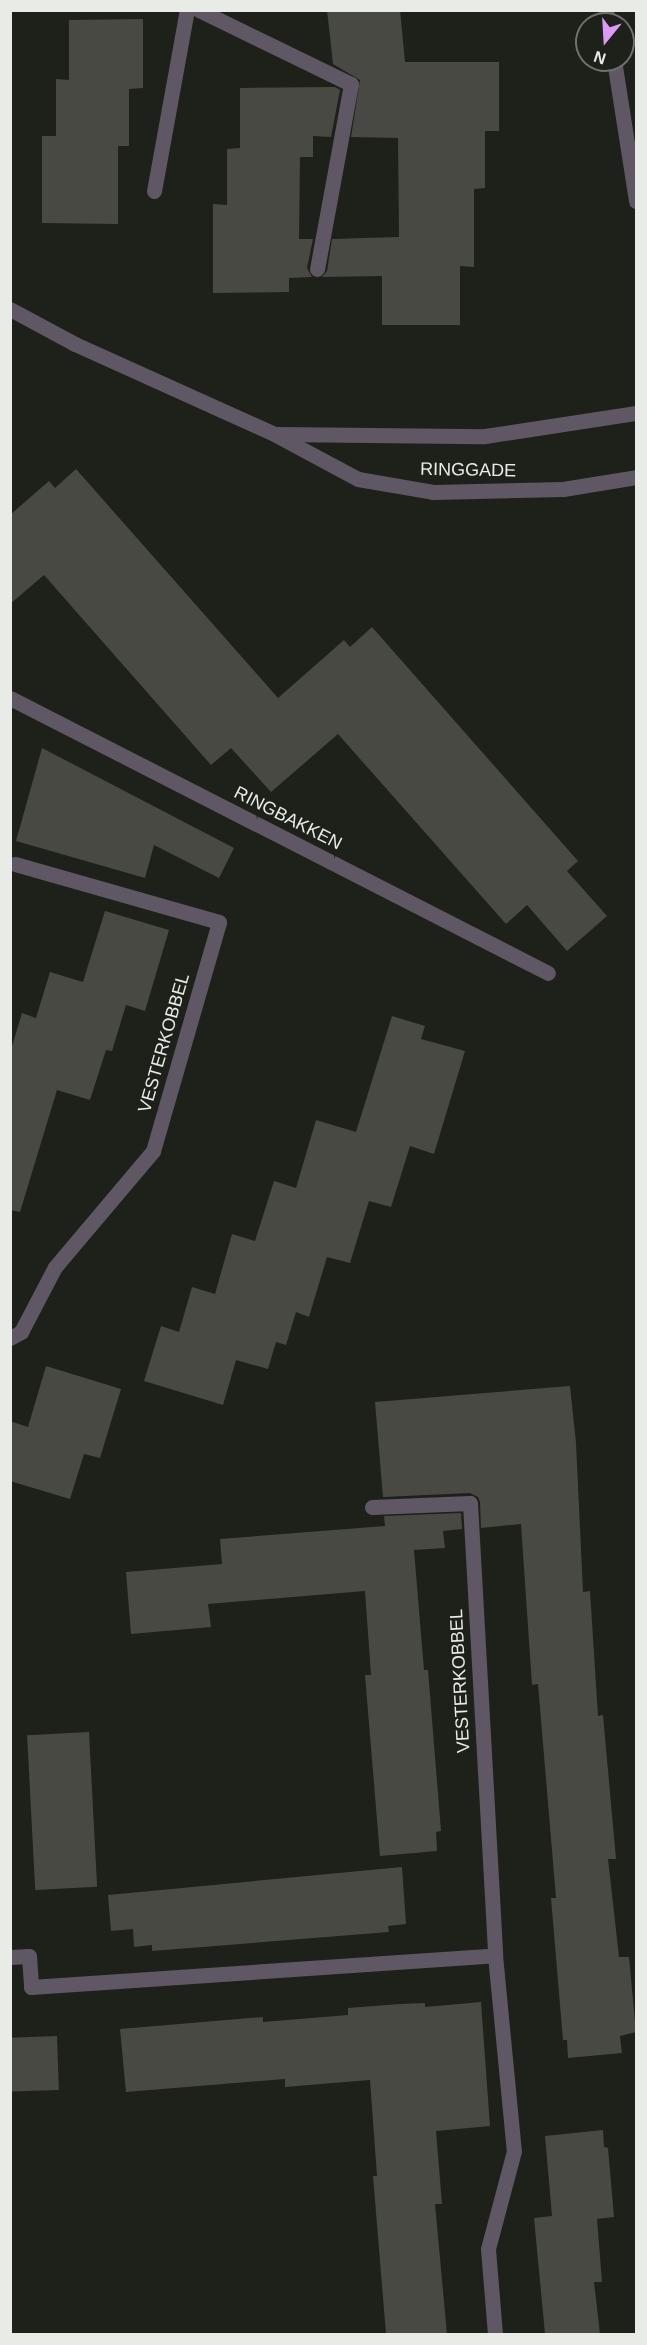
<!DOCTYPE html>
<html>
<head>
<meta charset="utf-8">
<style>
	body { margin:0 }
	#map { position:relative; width:647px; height:2345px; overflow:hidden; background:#1e211a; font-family:Helvetica,sans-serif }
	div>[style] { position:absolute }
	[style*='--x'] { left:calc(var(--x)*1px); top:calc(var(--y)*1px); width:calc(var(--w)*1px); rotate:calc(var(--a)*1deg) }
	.building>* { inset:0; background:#474942; transform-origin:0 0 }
	.minor>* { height:15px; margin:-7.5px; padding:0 7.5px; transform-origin:7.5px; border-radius:7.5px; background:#605765 }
	.tertiary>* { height:15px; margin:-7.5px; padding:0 7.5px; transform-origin:7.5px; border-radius:7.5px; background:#605765 }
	span { translate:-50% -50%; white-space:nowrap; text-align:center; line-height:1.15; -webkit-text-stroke:6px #1e211a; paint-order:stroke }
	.street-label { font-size:18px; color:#e9ebe6 }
	.frame { position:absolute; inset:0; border:12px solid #e9ebe6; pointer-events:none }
	.north { position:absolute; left:575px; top:12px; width:60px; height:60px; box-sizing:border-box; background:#1e211a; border:2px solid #6f726c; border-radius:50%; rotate:198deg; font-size:16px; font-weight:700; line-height:24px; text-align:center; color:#e9ebe6 }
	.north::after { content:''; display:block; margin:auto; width:21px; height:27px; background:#db9af6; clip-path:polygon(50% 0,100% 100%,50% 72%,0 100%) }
</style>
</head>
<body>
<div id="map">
	<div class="building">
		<i style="clip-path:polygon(327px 10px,400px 10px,405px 62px,499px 62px,499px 131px,485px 131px,485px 188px,474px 189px,474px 267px,460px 266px,460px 325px,382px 325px,382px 276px,322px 277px,327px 271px,332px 239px,399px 237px,398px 138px,351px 137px,360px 80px,333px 64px)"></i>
		<i style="clip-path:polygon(143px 19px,143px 88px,129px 89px,129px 146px,118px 146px,118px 224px,42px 223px,42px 136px,56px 136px,56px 79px,69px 80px,69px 20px)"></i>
		<i style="clip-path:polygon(240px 88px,335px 87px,340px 90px,331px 137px,313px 136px,313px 157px,300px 157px,299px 239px,313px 239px,307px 268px,312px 277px,289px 278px,289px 292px,213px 293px,213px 204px,227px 205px,227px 149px,240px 148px)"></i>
		<i style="clip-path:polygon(76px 469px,278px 698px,344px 640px,350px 647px,372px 627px,578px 861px,567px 871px,607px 916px,567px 951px,527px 905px,506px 924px,338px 734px,271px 792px,231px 748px,211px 765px,44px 575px,10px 604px,10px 515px,49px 481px,55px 488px)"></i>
		<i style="clip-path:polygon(42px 748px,234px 848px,219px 878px,154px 845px,145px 878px,16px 841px)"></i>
		<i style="clip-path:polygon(105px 911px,169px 930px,145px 1011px,126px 1005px,112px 1051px,106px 1050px,90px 1100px,57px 1090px,20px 1212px,10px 1210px,10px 1053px,22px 1013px,36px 1018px,50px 972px,83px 982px)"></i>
		<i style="clip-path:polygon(392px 1016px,425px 1026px,421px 1039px,465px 1051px,434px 1154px,410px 1146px,391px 1207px,369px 1201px,350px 1263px,327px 1257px,309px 1317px,296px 1312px,286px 1345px,276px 1342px,268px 1369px,236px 1360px,223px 1405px,144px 1381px,161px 1326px,179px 1332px,192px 1287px,215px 1294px,232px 1234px,255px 1241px,274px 1181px,296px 1188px,316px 1120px,356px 1132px)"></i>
		<i style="clip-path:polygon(46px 1366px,121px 1389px,100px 1458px,84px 1454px,70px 1499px,10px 1481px,10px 1421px,28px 1427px)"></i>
		<i style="clip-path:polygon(570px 1386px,576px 1443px,583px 1592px,590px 1591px,598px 1716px,603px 1715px,616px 1859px,608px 1859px,619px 1957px,629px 1957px,636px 2032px,620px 2036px,622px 2053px,568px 2058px,567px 2040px,563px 2040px,551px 1898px,556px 1898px,538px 1684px,532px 1685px,521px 1524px,481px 1528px,480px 1502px,478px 1497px,470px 1493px,383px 1497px,375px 1402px)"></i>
		<i style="clip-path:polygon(461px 1513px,462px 1529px,443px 1531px,445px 1548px,414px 1550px,424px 1670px,428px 1670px,441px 1831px,436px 1832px,437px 1851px,380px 1856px,365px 1675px,371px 1675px,365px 1591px,208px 1604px,211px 1627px,131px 1634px,126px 1572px,222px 1564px,220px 1539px,385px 1526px,384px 1516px)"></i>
		<i style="left:89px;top:1732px;width:155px;height:62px;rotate:87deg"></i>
		<i style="clip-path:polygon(402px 1867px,406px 1924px,388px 1926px,389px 1932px,152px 1951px,152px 1945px,134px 1947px,133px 1929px,111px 1931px,108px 1895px)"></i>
		<i style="clip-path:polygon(481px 2002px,490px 2126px,436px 2131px,442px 2204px,435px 2204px,447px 2334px,386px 2334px,373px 2176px,377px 2176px,370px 2080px,285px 2087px,285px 2079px,126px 2092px,120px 2029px,263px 2017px,263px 2022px,348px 2015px,348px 2008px,400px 2004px,425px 2003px,425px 2007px)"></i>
		<i style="left:57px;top:2036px;width:54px;height:47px;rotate:88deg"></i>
		<i style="clip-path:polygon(603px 2130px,604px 2147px,608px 2148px,614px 2217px,597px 2219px,602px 2282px,594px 2282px,600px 2334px,545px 2334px,534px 2218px,552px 2216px,545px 2136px)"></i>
	</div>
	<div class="minor">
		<i style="--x:199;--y:10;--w:169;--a:26"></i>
		<i style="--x:351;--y:84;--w:188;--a:100.4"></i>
		<i style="--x:154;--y:191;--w:184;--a:-79.7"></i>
		<i style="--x:10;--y:698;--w:604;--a:27.07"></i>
		<i style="--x:10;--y:1338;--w:13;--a:-29"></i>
		<i style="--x:21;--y:1332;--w:73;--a:-62.4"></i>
		<i style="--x:55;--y:1267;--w:152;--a:-49.8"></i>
		<i style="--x:153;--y:1151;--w:238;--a:-73.9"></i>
		<i style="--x:219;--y:922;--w:212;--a:-164.1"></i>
		<i style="--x:372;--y:1507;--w:98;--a:-2.3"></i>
		<i style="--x:470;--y:1503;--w:453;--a:86.8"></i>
		<i style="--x:495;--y:1955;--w:197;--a:84.5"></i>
		<i style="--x:514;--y:2151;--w:101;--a:104.9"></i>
		<i style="--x:488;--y:2249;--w:85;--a:85.3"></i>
		<i style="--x:10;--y:1957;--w:19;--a:-3"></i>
		<i style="--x:29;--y:1956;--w:31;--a:86"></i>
		<i style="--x:31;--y:1987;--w:465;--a:-3.9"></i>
	</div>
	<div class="tertiary">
		<i style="--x:606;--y:10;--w:14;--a:82"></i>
		<i style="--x:614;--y:60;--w:143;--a:81.1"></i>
		<i style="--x:10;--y:309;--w:74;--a:28.3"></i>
		<i style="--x:75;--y:344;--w:218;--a:24.3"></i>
		<i style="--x:274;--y:434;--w:95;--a:28.2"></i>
		<i style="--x:358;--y:479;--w:76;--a:9.8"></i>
		<i style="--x:433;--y:492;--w:130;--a:-1.3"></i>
		<i style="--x:563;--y:489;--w:74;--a:-9.3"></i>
		<i style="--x:277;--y:434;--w:208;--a:0.6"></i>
		<i style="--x:485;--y:436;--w:153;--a:-8.7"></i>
	</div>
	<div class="street-label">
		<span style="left:468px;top:470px;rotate:1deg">RINGGADE</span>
		<span style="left:288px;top:818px;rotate:27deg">RINGBAKKEN</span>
		<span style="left:164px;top:1043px;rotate:-74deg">VESTERKOBBEL</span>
		<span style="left:460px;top:1681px;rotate:-93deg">VESTERKOBBEL</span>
	</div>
	<div class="frame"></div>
	<div class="north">N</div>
</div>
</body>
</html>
